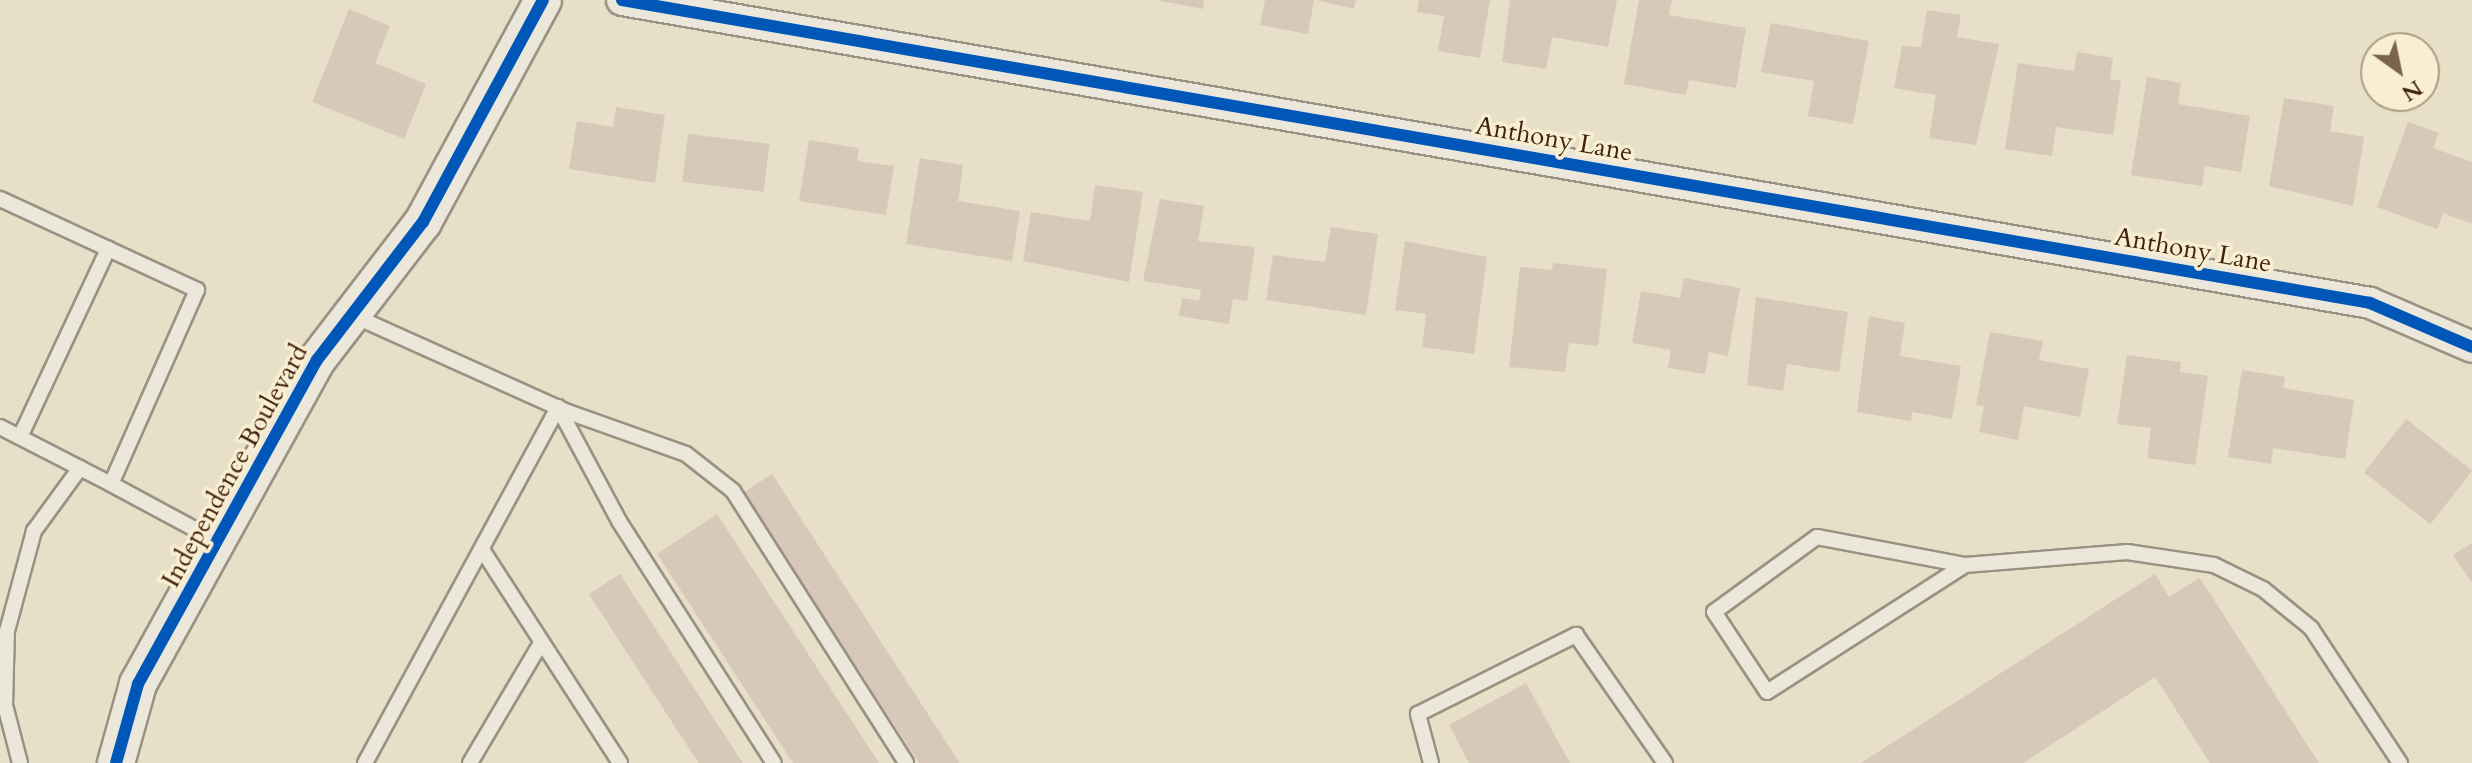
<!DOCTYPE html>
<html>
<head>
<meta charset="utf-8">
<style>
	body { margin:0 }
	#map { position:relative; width:2472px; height:763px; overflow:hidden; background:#e7dfc7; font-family:Cardo,serif }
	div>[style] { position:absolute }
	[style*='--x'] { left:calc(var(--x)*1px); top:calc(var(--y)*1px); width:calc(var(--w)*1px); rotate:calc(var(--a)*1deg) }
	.building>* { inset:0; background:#d8c8ba; transform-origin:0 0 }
	.roads { filter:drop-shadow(2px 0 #9b9182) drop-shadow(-2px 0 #9b9182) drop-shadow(0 2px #9b9182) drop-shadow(0 -2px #9b9182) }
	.service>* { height:14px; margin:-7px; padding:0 7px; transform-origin:7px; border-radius:7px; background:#ebe7db }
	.minor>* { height:30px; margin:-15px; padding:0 15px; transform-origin:15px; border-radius:15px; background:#ebe7db }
	.tertiary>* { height:36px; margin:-18px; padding:0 18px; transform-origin:18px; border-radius:18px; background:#ebe7db }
	.cycleway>* { height:12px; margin:-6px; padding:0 6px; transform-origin:6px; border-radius:6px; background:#0057b8 }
	span { translate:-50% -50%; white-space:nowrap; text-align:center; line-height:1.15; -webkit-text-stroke:7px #f8eed2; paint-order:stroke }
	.street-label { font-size:26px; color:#40210d }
	.north { position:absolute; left:2360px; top:32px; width:80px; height:80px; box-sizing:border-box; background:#f8eed2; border:2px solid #ae9c83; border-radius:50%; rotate:147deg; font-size:22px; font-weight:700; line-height:32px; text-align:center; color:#40210d }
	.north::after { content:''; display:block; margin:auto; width:28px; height:36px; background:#7a644e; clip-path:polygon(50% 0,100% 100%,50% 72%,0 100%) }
</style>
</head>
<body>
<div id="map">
	<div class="building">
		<i style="clip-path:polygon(1156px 0,1204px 0,1203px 9px)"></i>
		<i style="clip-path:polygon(1265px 0,1314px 0,1308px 34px,1260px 25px)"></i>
		<i style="clip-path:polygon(1316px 0,1356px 0,1354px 9px)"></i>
		<i style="clip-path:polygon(1419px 0,1490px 0,1480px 58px,1438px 51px,1444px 16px,1417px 12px)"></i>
		<i style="clip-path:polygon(1510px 0,1617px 0,1608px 47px,1552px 37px,1546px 69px,1502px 62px)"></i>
		<i style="clip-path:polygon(1639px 0,1672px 0,1669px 15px,1746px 28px,1736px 88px,1689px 80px,1686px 95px,1624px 84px)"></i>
		<i style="clip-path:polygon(349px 9px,390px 26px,375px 63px,426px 84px,404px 139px,312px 102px)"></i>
		<i style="clip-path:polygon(1927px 10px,1961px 15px,1957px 37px,1999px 44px,1976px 145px,1929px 138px,1936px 95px,1894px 88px,1902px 46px,1921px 47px)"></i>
		<i style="clip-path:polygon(1771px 23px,1869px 41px,1853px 124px,1808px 116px,1814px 81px,1761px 72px)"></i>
		<i style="clip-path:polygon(2077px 52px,2113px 58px,2110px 79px,2121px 81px,2113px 135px,2056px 127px,2052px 156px,2005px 149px,2018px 63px,2074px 71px)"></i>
		<i style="clip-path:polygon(2147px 77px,2181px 83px,2178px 104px,2250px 116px,2241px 172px,2205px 166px,2202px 186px,2131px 175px)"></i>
		<i style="clip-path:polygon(2284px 98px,2334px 106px,2330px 131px,2364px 137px,2353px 206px,2269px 186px)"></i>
		<i style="clip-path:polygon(616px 107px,665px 115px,655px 183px,569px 169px,577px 121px,613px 127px)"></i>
		<i style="clip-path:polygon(2408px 122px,2439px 133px,2433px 148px,2472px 162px,2472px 224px,2443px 213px,2437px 229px,2377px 207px)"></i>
		<i style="left:688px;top:134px;width:82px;height:48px;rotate:7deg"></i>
		<i style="clip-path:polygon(809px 140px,859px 148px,857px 161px,894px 166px,886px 215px,799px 201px)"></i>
		<i style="clip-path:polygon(920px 158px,963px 165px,958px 201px,1020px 211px,1012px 261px,906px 244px)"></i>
		<i style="clip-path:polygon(1095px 185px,1143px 192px,1129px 282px,1023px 261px,1031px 212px,1090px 221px)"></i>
		<i style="clip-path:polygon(1160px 199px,1204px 206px,1198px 241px,1255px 247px,1247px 301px,1233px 299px,1229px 324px,1179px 316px,1182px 298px,1199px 301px,1201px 290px,1143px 281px)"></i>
		<i style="clip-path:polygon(1331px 227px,1378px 234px,1366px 315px,1266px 300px,1273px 255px,1325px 262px)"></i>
		<i style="clip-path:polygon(1405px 241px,1487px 257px,1474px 354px,1422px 347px,1426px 314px,1395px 310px)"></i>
		<i style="clip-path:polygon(1553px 263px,1607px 269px,1598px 346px,1569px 343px,1565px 372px,1509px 367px,1520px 267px,1552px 270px)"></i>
		<i style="clip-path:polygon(1684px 278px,1740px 288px,1728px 356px,1709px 352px,1705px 374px,1668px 368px,1671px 350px,1632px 343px,1641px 291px,1680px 298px)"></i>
		<i style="clip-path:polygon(1756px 297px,1848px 312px,1839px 372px,1787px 364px,1783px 391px,1747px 385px)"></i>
		<i style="clip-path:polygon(1869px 316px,1905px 323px,1900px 356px,1961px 366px,1952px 419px,1912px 412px,1911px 421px,1857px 412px)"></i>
		<i style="clip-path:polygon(1990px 332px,2043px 341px,2039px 360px,2089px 369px,2080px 417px,2024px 406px,2018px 440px,1979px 432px,1984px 406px,1976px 405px)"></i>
		<i style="clip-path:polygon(2127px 355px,2181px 362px,2180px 372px,2208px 376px,2195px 465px,2147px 458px,2151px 428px,2117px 424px)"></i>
		<i style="clip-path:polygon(2242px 370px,2285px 377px,2283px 388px,2354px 400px,2345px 459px,2273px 448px,2271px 464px,2228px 457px)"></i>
		<i style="left:2406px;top:419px;width:84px;height:68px;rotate:38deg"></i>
		<i style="left:772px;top:474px;width:344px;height:34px;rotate:57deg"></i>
		<i style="clip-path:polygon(717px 514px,879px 763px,793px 763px,657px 554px)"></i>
		<i style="clip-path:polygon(2472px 543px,2472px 583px,2453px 555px)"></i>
		<i style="left:620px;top:574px;width:225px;height:37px;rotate:57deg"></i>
		<i style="clip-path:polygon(2155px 574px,2169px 597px,2200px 578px,2319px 763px,2210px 763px,2155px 677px,2023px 763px,1861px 763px)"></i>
		<i style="clip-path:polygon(1526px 683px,1570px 763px,1469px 763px,1449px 725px)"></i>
	</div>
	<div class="roads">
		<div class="service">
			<i style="--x:0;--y:199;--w:217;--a:24.8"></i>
			<i style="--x:197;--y:290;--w:212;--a:113.9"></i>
			<i style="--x:111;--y:484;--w:120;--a:28.3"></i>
			<i style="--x:352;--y:315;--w:237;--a:24.2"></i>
			<i style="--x:568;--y:412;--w:125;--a:19.6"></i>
			<i style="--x:686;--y:454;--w:60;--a:38.2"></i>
			<i style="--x:733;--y:491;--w:322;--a:57.5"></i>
			<i style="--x:558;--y:407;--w:129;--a:61.8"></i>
			<i style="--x:619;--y:521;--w:287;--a:57.4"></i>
			<i style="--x:0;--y:427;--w:125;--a:27.2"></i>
			<i style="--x:20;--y:437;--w:208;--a:-64.9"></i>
			<i style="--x:483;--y:551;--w:252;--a:57.1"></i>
			<i style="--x:1965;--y:565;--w:235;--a:147.3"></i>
			<i style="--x:1767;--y:692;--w:96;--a:-123.5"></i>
			<i style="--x:1714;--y:612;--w:127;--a:-36.1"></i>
			<i style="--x:1817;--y:537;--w:151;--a:10.7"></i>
			<i style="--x:1965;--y:565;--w:163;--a:-4.6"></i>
			<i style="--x:2127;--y:552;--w:88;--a:8.5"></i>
			<i style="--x:2214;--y:565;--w:55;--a:26.1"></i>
			<i style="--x:2263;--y:589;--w:62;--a:39.1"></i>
			<i style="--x:2311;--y:628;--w:162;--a:56.6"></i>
			<i style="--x:20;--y:763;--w:60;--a:-104.5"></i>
			<i style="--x:5;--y:705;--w:74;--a:-88.5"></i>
			<i style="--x:7;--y:631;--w:104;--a:-74.9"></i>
			<i style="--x:34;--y:531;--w:78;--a:-53.9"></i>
			<i style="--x:365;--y:763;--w:405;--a:-61.5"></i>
			<i style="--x:470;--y:763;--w:139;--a:-59.4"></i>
			<i style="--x:1431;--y:763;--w:51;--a:-104.9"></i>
			<i style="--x:1418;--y:714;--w:177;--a:-26.6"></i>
			<i style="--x:1576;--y:635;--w:156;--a:55.2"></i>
		</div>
		<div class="minor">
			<i style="--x:622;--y:0;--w:1774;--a:9.83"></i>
			<i style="--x:2370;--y:303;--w:111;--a:23.3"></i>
		</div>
		<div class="tertiary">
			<i style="--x:116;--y:763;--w:82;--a:-74.4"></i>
			<i style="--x:138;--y:684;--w:370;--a:-61.1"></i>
			<i style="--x:317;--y:360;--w:174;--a:-52.5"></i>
			<i style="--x:423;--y:222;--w:252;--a:-61.6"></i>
		</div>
	</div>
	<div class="cycleway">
		<i style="--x:622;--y:0;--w:1774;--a:9.83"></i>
		<i style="--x:2370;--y:303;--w:111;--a:23.3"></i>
		<i style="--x:116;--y:763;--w:82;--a:-74.4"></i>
		<i style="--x:138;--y:684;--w:370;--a:-61.1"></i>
		<i style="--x:317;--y:360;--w:174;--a:-52.5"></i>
		<i style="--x:423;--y:222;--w:252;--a:-61.6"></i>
	</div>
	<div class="street-label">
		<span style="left:1554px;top:139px;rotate:10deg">Anthony Lane</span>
		<span style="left:2193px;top:250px;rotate:10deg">Anthony Lane</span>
		<span style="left:235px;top:466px;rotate:-61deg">Independence Boulevard</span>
	</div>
	<div class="north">N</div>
</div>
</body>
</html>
